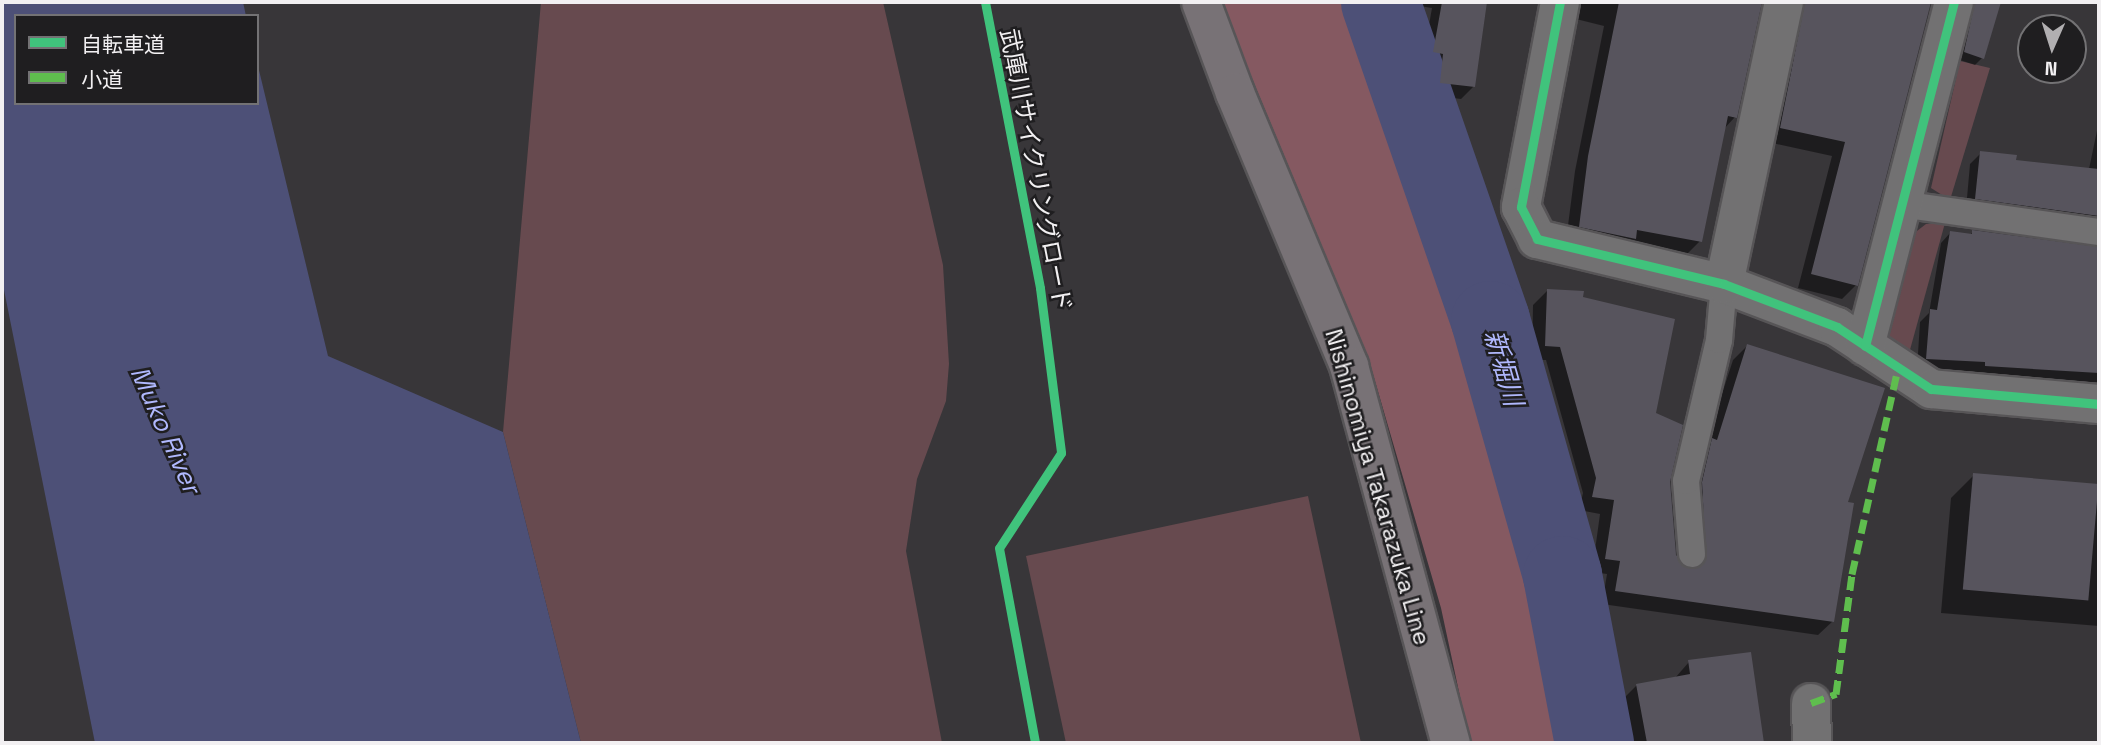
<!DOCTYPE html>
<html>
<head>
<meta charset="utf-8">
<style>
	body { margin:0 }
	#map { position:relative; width:2101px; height:745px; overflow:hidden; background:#383639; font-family:"Space Grotesk","Noto Sans JP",sans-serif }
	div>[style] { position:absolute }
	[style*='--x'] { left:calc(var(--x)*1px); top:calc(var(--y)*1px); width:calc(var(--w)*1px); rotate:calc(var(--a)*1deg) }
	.green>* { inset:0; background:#674a4f }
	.forest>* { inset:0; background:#855961 }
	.water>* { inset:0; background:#4d5077 }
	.shadow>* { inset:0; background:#0007 }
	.river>* { height:79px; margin:-39.5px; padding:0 39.5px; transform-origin:39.5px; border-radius:39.5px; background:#4d5077 }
	.building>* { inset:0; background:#57545d; transform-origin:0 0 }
	.roads { filter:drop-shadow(2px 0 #575557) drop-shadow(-2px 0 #575557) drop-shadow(0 2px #575557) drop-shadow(0 -2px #575557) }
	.lane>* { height:26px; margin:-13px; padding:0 13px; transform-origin:13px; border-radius:13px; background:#727172 }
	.street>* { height:38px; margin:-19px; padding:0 19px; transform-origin:19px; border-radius:19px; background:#727172 }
	.secondary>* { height:38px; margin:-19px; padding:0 19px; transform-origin:19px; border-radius:19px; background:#787276 }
	.quiet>* { height:7px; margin-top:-3.5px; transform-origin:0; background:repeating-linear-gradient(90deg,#5fbe4e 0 14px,transparent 0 21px) }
	.cycleway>* { height:9px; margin:-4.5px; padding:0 4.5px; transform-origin:4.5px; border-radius:4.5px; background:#40c37c }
	span { translate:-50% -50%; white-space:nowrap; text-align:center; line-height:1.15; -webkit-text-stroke:5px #1f1e20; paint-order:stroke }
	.street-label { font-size:24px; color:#f2f0f2 }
	.water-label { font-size:26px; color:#b0b8fd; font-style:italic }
	.frame { position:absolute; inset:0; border:4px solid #f2f0f2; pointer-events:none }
	.legend { position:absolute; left:14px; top:14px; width:245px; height:91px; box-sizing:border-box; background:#1f1e20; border:2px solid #737274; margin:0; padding:9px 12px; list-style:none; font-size:21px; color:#f2f0f2 }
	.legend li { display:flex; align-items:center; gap:14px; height:35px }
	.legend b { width:35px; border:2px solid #737274 }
	.north { position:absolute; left:2017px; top:14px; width:70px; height:70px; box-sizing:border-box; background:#1f1e20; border:2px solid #737274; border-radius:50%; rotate:183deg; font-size:19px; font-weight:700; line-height:28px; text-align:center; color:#f2f0f2 }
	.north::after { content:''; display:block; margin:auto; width:24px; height:32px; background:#b1afb1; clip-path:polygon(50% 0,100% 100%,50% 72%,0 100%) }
</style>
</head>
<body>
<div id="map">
	<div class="green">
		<i style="clip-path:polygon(541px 2px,883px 2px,943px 265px,949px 364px,946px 401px,917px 479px,906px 551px,942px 743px,581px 743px,503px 432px)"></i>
		<i style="clip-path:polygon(1960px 61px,1990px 68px,1950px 200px,1931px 188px)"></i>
		<i style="clip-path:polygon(1945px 223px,1908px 357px,1881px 344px,1913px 234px,1926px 224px)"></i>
		<i style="clip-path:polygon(1308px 496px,1361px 743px,1066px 743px,1026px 556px)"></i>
	</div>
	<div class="forest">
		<i style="clip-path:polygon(1220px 2px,1403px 2px,1505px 276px,1570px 490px,1599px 743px,1470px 743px,1441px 608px,1368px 357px)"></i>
	</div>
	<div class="water">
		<i style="clip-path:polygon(2px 2px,243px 2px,246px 16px,16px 16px,16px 103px,257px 103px,257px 62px,328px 356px,503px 432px,581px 743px,95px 743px,2px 280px)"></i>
	</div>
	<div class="shadow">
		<i style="clip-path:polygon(1394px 2px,1485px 2px,1473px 87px,1461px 99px,1429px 95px,1432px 66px,1422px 64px,1432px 8px)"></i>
		<i style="clip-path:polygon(1572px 2px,1760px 2px,1735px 117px,1723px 130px,1700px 241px,1686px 255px,1566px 241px,1575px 171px,1604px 26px,1568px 17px)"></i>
		<i style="clip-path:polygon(1786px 2px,1930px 2px,1856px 285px,1842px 299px,1798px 288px,1832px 156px,1767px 142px)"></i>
		<i style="clip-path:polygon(1969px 2px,1999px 4px,1982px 58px,1975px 65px,1957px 59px)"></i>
		<i style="clip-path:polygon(2099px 121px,2099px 233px,1966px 209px,1970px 164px,1981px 153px,2014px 161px,2089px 169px)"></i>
		<i style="clip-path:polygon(1951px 232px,1969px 236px,1973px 232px,2099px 249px,2099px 386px,2079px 386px,2080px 382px,1975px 376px,1975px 372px,1917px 369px,1920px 322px,1929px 313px,1941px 243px)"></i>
		<i style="clip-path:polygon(1547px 291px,1581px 299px,1654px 414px,1669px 482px,1675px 556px,1685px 570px,1693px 570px,1688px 498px,1733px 360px,1747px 346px,1846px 503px,1833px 621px,1818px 635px,1602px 604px,1607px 574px,1592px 572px,1600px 514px,1579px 510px,1583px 493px,1546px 360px,1532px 360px,1533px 305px)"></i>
		<i style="clip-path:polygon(1974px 475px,2099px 486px,2099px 626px,1941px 613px,1951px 498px)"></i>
		<i style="clip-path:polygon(1750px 654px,1763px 743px,1630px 743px,1622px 700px,1636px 686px,1675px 678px,1689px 662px)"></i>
	</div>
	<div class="river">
		<i style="--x:1380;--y:2;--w:336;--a:70.9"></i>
		<i style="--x:1490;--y:320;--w:265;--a:74.2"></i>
		<i style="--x:1562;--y:575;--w:171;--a:79.2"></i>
	</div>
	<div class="building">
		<i style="clip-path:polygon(1442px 2px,1487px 2px,1475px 87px,1440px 83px,1443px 54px,1433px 52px)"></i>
		<i style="clip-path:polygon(1619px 2px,1762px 2px,1737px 118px,1728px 116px,1702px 242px,1637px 230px,1636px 239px,1579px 227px,1588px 156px)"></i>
		<i style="clip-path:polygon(1805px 2px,1931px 2px,1858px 286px,1811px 274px,1845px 142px,1780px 128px)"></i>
		<i style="clip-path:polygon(1975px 2px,2001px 2px,1984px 59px,1964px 52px)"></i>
		<i style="clip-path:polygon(1980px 151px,2017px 155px,2016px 160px,2099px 169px,2099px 216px,1975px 199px)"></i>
		<i style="clip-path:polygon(1972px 230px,2099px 247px,2099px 373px,1985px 366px,1985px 362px,1926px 359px,1930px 309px,1937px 310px,1950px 231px,1972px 234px)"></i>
		<i style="clip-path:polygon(1547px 289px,1584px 291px,1583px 297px,1675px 319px,1656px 413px,1683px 425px,1670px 482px,1676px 555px,1686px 568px,1700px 567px,1706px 560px,1702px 482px,1712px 438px,1717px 440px,1747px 344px,1885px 388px,1848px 502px,1854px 503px,1834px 622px,1615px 591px,1620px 561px,1605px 559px,1614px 500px,1592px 497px,1596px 478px,1560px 347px,1545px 346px)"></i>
		<i style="left:1973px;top:473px;width:126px;height:117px;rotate:5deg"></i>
		<i style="clip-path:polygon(1751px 652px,1764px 743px,1647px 743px,1636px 684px,1690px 674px,1688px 660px)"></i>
	</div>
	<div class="roads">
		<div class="lane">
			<i style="--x:1900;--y:204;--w:201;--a:8"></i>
			<i style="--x:1692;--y:554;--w:73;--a:-94.7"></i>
			<i style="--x:1686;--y:481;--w:145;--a:-76.8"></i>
			<i style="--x:1719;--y:340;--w:56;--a:-84.9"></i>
		</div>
		<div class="street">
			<i style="--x:1560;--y:2;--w:209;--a:100.8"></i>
			<i style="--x:1521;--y:207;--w:36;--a:63"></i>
			<i style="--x:1537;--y:239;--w:192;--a:13.5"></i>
			<i style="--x:1724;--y:284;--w:121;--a:20.8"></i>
			<i style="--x:1837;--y:327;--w:113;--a:33.4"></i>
			<i style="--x:1931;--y:389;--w:169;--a:5.1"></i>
			<i style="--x:1724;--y:284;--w:288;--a:-78"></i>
			<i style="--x:1865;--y:346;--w:355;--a:-75.5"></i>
			<i style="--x:1811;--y:703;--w:40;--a:88.6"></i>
		</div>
		<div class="secondary">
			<i style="--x:1201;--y:2;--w:97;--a:69.5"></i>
			<i style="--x:1235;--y:93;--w:296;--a:67.3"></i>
			<i style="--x:1349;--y:366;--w:391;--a:74.9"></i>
		</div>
	</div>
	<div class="quiet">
		<i style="--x:1811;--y:703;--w:27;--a:-20"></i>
		<i style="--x:1836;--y:694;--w:121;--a:-82.4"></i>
		<i style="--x:1852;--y:574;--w:211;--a:-77.4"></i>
	</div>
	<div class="cycleway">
		<i style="--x:985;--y:2;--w:291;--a:79.1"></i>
		<i style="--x:1040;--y:288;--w:166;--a:82.7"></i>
		<i style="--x:1061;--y:453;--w:113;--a:123.1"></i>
		<i style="--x:999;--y:548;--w:198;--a:79.5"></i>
		<i style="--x:1560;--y:2;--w:209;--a:100.8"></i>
		<i style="--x:1521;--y:207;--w:36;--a:63"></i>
		<i style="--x:1537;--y:239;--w:192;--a:13.5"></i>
		<i style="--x:1724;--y:284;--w:121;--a:20.8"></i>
		<i style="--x:1837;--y:327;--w:113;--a:33.4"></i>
		<i style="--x:1931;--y:389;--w:169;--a:5.1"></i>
		<i style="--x:1865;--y:346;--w:355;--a:-75.5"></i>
	</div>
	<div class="street-label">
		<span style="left:1036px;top:170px;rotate:79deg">武庫川サイクリングロード</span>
		<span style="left:1378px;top:487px;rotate:74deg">Nishinomiya Takarazuka Line</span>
	</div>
	<div class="water-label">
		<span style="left:1503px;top:368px;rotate:74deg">新堀川</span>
		<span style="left:165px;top:430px;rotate:66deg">Muko River</span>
	</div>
	<div class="frame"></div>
	<ul class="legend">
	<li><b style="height:9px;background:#40c37c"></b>自転車道</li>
	<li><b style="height:9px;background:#5fbe4e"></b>小道</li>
	</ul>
	<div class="north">N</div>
</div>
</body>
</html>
